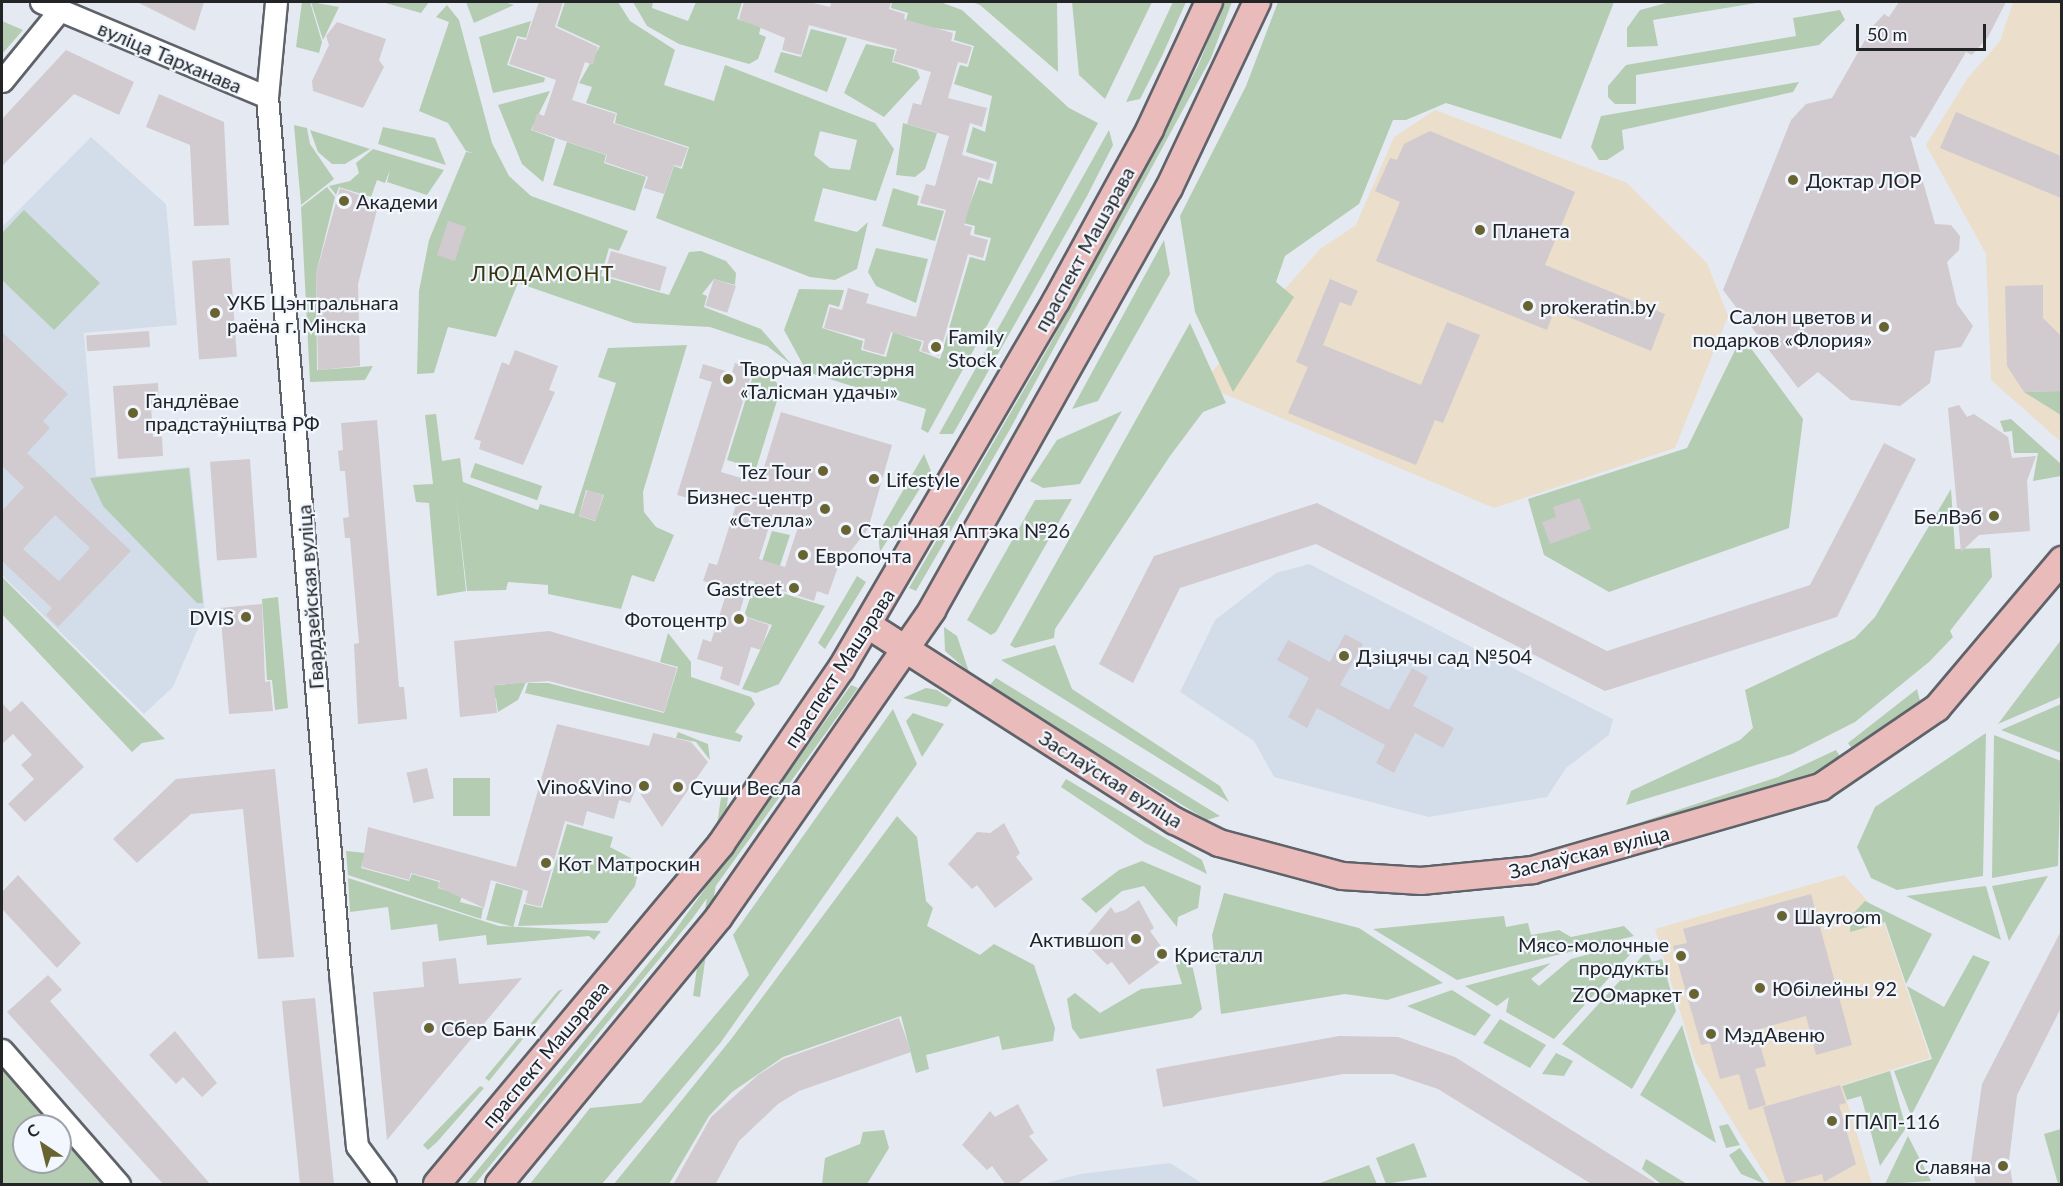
<!DOCTYPE html>
<html>
<head>
<meta charset="utf-8">
<style>
	body { margin:0 }
	#map { position:relative; width:2063px; height:1186px; overflow:hidden; background:#e5eaf2; font-family:Lato,sans-serif }
	div>[style] { position:absolute }
	[style*='--x'] { left:calc(var(--x)*1px); top:calc(var(--y)*1px); width:calc(var(--w)*1px); rotate:calc(var(--a)*1deg) }
	.commercial>* { inset:0; background:#ebdeca }
	.built>* { inset:0; background:#d3ddea }
	.green>* { inset:0; background:#b4ccb2; transform-origin:0 0 }
	.building>* { inset:0; background:#d1cacf; transform-origin:0 0 }
	.roads { filter:drop-shadow(2px 0 #5f6369) drop-shadow(-2px 0 #5f6369) drop-shadow(0 2px #5f6369) drop-shadow(0 -2px #5f6369) }
	.minor>* { height:21px; margin:-10.5px; padding:0 10.5px; transform-origin:10.5px; border-radius:10.5px; background:#fff }
	.major>* { height:26px; margin:-13px; padding:0 13px; transform-origin:13px; border-radius:13px; background:#eabbbb }
	.dots>* { width:16px; height:16px; translate:-50% -50%; box-sizing:border-box; border:3px solid #f2f7ff; border-radius:50% }
	span { translate:-50% -50%; white-space:nowrap; text-align:center; line-height:1.15; -webkit-text-stroke:4.5px #f2f7ff; paint-order:stroke }
	.street-label { font-size:20px; color:#222426 }
	.poi-label { font-size:20px; color:#222426 }
	.left { translate:0 -50%; text-align:left }
	.right { translate:-100% -50%; text-align:right }
	.neighbourhood-label { font-size:21px; color:#38350a; letter-spacing:1.5px }
	.frame { position:absolute; inset:0; border:3px solid #222426; pointer-events:none }
	.north { position:absolute; left:12px; top:1114px; width:60px; height:60px; box-sizing:border-box; background:#f2f7ff; border:2px solid #9fa3a8; border-radius:50%; rotate:325deg; font-size:16px; font-weight:700; line-height:24px; text-align:center; color:#222426 }
	.north::after { content:''; display:block; margin:auto; width:21px; height:27px; background:#686431; clip-path:polygon(50% 0,100% 100%,50% 72%,0 100%) }
	.scale { position:absolute; left:1856px; top:24px; width:130px; height:27px; box-sizing:border-box; border:3px solid #222426; border-top:0; padding-left:8px; font-size:18px; line-height:21px; white-space:nowrap; color:#222426; -webkit-text-stroke:4px #f2f7ff; paint-order:stroke }
</style>
</head>
<body>
<div id="map">
	<div class="commercial">
		<i style="clip-path:polygon(2013px 2px,2061px 2px,2061px 442px,1991px 380px,1986px 254px,1926px 145px,1967px 79px,2000px 41px)"></i>
		<i style="clip-path:polygon(1435px 110px,1627px 183px,1707px 263px,1728px 316px,1675px 448px,1494px 508px,1201px 384px,1320px 249px,1356px 225px,1394px 137px)"></i>
		<i style="clip-path:polygon(1844px 875px,1882px 917px,1930px 1058px,1842px 1085px,1872px 1184px,1771px 1184px,1695px 1061px,1655px 929px)"></i>
	</div>
	<div class="built">
		<i style="clip-path:polygon(91px 137px,166px 204px,177px 325px,84px 333px,96px 476px,190px 467px,205px 612px,173px 687px,144px 714px,2px 575px,2px 227px)"></i>
		<i style="clip-path:polygon(1309px 564px,1613px 719px,1609px 735px,1566px 768px,1547px 797px,1429px 817px,1274px 777px,1254px 741px,1180px 692px,1215px 620px,1276px 573px)"></i>
		<i style="clip-path:polygon(1170px 1163px,1203px 1184px,1043px 1184px,1080px 1174px)"></i>
	</div>
	<div class="green">
		<i style="clip-path:polygon(302px 2px,310px 2px,322px 42px,319px 53px,296px 47px)"></i>
		<i style="clip-path:polygon(311px 2px,339px 7px,323px 40px)"></i>
		<i style="clip-path:polygon(382px 2px,429px 2px,421px 13px)"></i>
		<i style="clip-path:polygon(466px 2px,504px 2px,514px 5px,474px 23px)"></i>
		<i style="clip-path:polygon(evenodd,565px 2px,618px 2px,630px 21px,675px 50px,664px 85px,714px 101px,725px 65px,875px 123px,894px 149px,876px 201px,823px 188px,814px 221px,857px 232px,868px 222px,857px 269px,835px 280px,810px 277px,656px 218px,674px 166px,682px 169px,689px 147px,615px 123px,617px 113px,586px 103px,592px 87px,579px 83px,600px 46px,557px 26px,565px 2px,820px 131px,857px 140px,850px 170px,830px 168px,814px 155px,820px 131px)"></i>
		<i style="clip-path:polygon(633px 2px,653px 2px,652px 8px,688px 21px,696px 2px,742px 2px,737px 19px,761px 26px,759px 34px,766px 37px,758px 59px,749px 64px,679px 44px,647px 26px)"></i>
		<i style="clip-path:polygon(892px 2px,940px 2px,962px 10px,1069px 108px,1098px 123px,928px 433px,921px 429px,926px 409px,807px 372px,784px 330px,799px 289px,844px 290px,839px 307px,829px 304px,822px 328px,863px 341px,861px 350px,886px 357px,893px 332px,922px 342px,919px 351px,940px 359px,970px 257px,985px 261px,991px 238px,974px 234px,975px 226px,963px 223px,979px 180px,992px 184px,997px 162px,966px 152px,973px 127px,985px 132px,992px 96px,954px 84px,960px 65px,968px 67px,974px 46px,954px 40px,956px 31px,905px 24px,908px 13px,891px 8px)"></i>
		<i style="clip-path:polygon(972px 2px,1057px 2px,1058px 72px,980px 5px)"></i>
		<i style="clip-path:polygon(1072px 2px,1152px 2px,1105px 99px,1079px 75px)"></i>
		<i style="clip-path:polygon(1173px 2px,1186px 2px,1162px 56px,1140px 99px,1126px 102px)"></i>
		<i style="clip-path:polygon(1224px 2px,1232px 2px,1211px 58px,1009px 431px,916px 591px,909px 588px,1048px 348px,1198px 66px)"></i>
		<i style="clip-path:polygon(1278px 2px,1614px 2px,1561px 139px,1446px 103px,1406px 120px,1393px 120px,1359px 204px,1285px 256px,1276px 282px,1294px 297px,1233px 392px,1195px 312px,1180px 216px,1246px 86px)"></i>
		<i style="clip-path:polygon(1670px 2px,1762px 2px,1653px 20px,1658px 46px,1627px 47px,1627px 28px,1640px 10px)"></i>
		<i style="clip-path:polygon(447px 5px,459px 20px,492px 143px,509px 176px,531px 196px,628px 231px,619px 251px,609px 248px,601px 276px,669px 295px,689px 252px,701px 251px,726px 261px,736px 273px,735px 285px,714px 279px,702px 294px,707px 296px,704px 307px,761px 329px,792px 365px,767px 346px,710px 327px,634px 323px,518px 283px,496px 337px,448px 327px,434px 373px,417px 374px,419px 291px,429px 240px,466px 152px,474px 153px,466px 151px,448px 123px,419px 111px,449px 22px,436px 17px)"></i>
		<i style="clip-path:polygon(1840px 10px,1845px 20px,1819px 45px,1636px 75px,1636px 104px,1615px 104px,1608px 97px,1608px 86px,1626px 65px,1796px 36px,1793px 18px)"></i>
		<i style="clip-path:polygon(2px 21px,23px 30px,2px 54px)"></i>
		<i style="clip-path:polygon(531px 21px,526px 38px,517px 36px,507px 65px,545px 78px,544px 82px,493px 93px,479px 37px)"></i>
		<i style="clip-path:polygon(811px 29px,847px 38px,827px 92px,774px 72px,781px 52px,801px 57px)"></i>
		<i style="clip-path:polygon(866px 44px,895px 50px,892px 62px,917px 70px,920px 78px,884px 117px,844px 93px)"></i>
		<i style="clip-path:polygon(1799px 82px,1793px 92px,1622px 130px,1624px 149px,1607px 160px,1599px 160px,1591px 147px,1601px 116px)"></i>
		<i style="clip-path:polygon(550px 91px,531px 130px,555px 139px,543px 182px,522px 164px,498px 105px)"></i>
		<i style="clip-path:polygon(903px 123px,937px 133px,925px 169px,915px 177px,896px 175px)"></i>
		<i style="clip-path:polygon(294px 125px,307px 128px,310px 144px,334px 179px,301px 205px)"></i>
		<i style="clip-path:polygon(383px 127px,435px 138px,446px 165px,378px 144px)"></i>
		<i style="clip-path:polygon(310px 130px,370px 149px,345px 164px,332px 164px,318px 152px)"></i>
		<i style="clip-path:polygon(1109px 130px,1113px 145px,1087px 196px,953px 434px,939px 434px)"></i>
		<i style="clip-path:polygon(567px 142px,606px 155px,604px 163px,646px 177px,635px 211px,553px 185px)"></i>
		<i style="clip-path:polygon(373px 149px,444px 170px,427px 195px,387px 182px,390px 170px,385px 183px,377px 180px,371px 197px,339px 187px,336px 195px,329px 186px,350px 181px,359px 173px,356px 163px)"></i>
		<i style="clip-path:polygon(327px 187px,335px 197px,316px 274px,317px 370px,373px 366px,365px 380px,310px 382px,301px 207px)"></i>
		<i style="clip-path:polygon(893px 188px,919px 196px,917px 205px,944px 211px,935px 241px,882px 226px)"></i>
		<i style="clip-path:polygon(24px 210px,100px 283px,54px 330px,2px 280px,2px 233px)"></i>
		<i style="clip-path:polygon(1164px 240px,1170px 274px,1098px 401px,1072px 409px)"></i>
		<i style="clip-path:polygon(876px 248px,928px 259px,916px 303px,876px 286px,868px 272px)"></i>
		<i style="clip-path:polygon(1190px 323px,1226px 403px,1203px 412px,1170px 456px,1055px 629px,1054px 638px,1015px 648px,1010px 645px)"></i>
		<i style="clip-path:polygon(1742px 336px,1803px 419px,1789px 528px,1609px 592px,1544px 555px,1528px 499px,1687px 448px)"></i>
		<i style="clip-path:polygon(evenodd,687px 345px,643px 492px,644px 512px,656px 527px,674px 535px,654px 582px,632px 575px,621px 609px,548px 594px,548px 585px,508px 582px,506px 590px,467px 591px,456px 496px,466px 591px,437px 596px,429px 503px,416px 502px,413px 485px,433px 484px,425px 415px,436px 414px,442px 461px,460px 458px,463px 482px,538px 510px,540px 504px,574px 514px,616px 383px,598px 377px,608px 348px,687px 345px,586px 490px,604px 495px,595px 521px,579px 516px,586px 490px)"></i>
		<i style="clip-path:polygon(756px 366px,775px 379px,780px 391px,756px 469px,727px 460px)"></i>
		<i style="clip-path:polygon(2061px 391px,2061px 415px,2024px 392px)"></i>
		<i style="clip-path:polygon(1122px 411px,1080px 484px,1043px 488px,1030px 481px,1057px 440px)"></i>
		<i style="clip-path:polygon(2011px 419px,2061px 464px,2061px 476px,2033px 481px,2038px 453px,2014px 453px,2012px 431px,2004px 432px,2000px 421px)"></i>
		<i style="clip-path:polygon(924px 454px,931px 471px,880px 552px,878px 534px)"></i>
		<i style="left:475px;top:463px;width:71px;height:15px;rotate:19deg"></i>
		<i style="clip-path:polygon(189px 468px,203px 603px,197px 603px,103px 506px,90px 478px)"></i>
		<i style="clip-path:polygon(1951px 489px,1955px 549px,1990px 548px,1992px 577px,1950px 631px,1953px 637px,1929px 662px,1855px 722px,1792px 754px,1626px 805px,1631px 791px,1740px 740px,1753px 728px,1745px 690px,1855px 638px,1875px 617px)"></i>
		<i style="clip-path:polygon(1072px 499px,996px 632px,991px 635px,967px 620px,1035px 500px)"></i>
		<i style="clip-path:polygon(772px 531px,790px 535px,772px 590px,825px 606px,779px 684px,756px 693px,742px 689px,772px 625px,744px 616px)"></i>
		<i style="clip-path:polygon(857px 576px,866px 582px,825px 649px,818px 643px)"></i>
		<i style="clip-path:polygon(2px 577px,165px 739px,142px 743px,132px 752px,2px 614px)"></i>
		<i style="clip-path:polygon(278px 597px,288px 708px,275px 710px,272px 680px,267px 680px,262px 599px)"></i>
		<i style="clip-path:polygon(944px 627px,957px 636px,969px 672px,945px 651px)"></i>
		<i style="clip-path:polygon(668px 633px,691px 662px,691px 677px,751px 697px,755px 704px,735px 732px,743px 736px,740px 742px,525px 693px,528px 683px,548px 683px,664px 713px,678px 667px,660px 662px)"></i>
		<i style="clip-path:polygon(2061px 640px,2061px 697px,1998px 724px)"></i>
		<i style="clip-path:polygon(1055px 645px,1072px 689px,1220px 786px,1229px 802px,1001px 660px)"></i>
		<i style="clip-path:polygon(996px 678px,1220px 816px,1207px 820px,988px 687px)"></i>
		<i style="clip-path:polygon(526px 682px,518px 700px,498px 712px,496px 698px,459px 702px,459px 689px)"></i>
		<i style="clip-path:polygon(851px 685px,858px 688px,692px 919px,475px 1184px,466px 1184px,671px 936px)"></i>
		<i style="clip-path:polygon(926px 688px,937px 690px,952px 700px,947px 707px,903px 698px)"></i>
		<i style="clip-path:polygon(1917px 689px,1921px 705px,1855px 753px,1848px 743px)"></i>
		<i style="clip-path:polygon(2061px 704px,2061px 753px,2001px 730px)"></i>
		<i style="clip-path:polygon(893px 709px,917px 764px,721px 1042px,602px 1184px,530px 1184px,590px 1108px,641px 1103px,749px 975px,733px 935px)"></i>
		<i style="clip-path:polygon(913px 713px,944px 724px,922px 757px,906px 721px)"></i>
		<i style="clip-path:polygon(678px 732px,708px 744px,710px 760px,696px 742px,676px 738px)"></i>
		<i style="clip-path:polygon(1986px 733px,1983px 876px,1897px 890px,1871px 878px,1857px 847px,1875px 807px)"></i>
		<i style="clip-path:polygon(1994px 735px,2061px 761px,2058px 866px,1992px 878px)"></i>
		<i style="clip-path:polygon(1836px 750px,1843px 761px,1811px 778px,1625px 834px,1620px 829px,1778px 777px)"></i>
		<i style="left:453px;top:778px;width:37px;height:38px"></i>
		<i style="clip-path:polygon(1066px 779px,1202px 860px,1207px 874px,1145px 843px,1061px 787px)"></i>
		<i style="left:722px;top:790px;width:7px;height:208px;rotate:8deg"></i>
		<i style="clip-path:polygon(897px 816px,917px 837px,926px 901px,933px 908px,927px 926px,980px 955px,994px 944px,1034px 965px,1055px 1028px,1053px 1041px,1002px 1050px,999px 1036px,926px 1055px,929px 1069px,916px 1073px,901px 1016px,783px 1057px,732px 1092px,709px 1116px,669px 1184px,614px 1184px,732px 1038px)"></i>
		<i style="clip-path:polygon(567px 824px,613px 837px,610px 847px,640px 863px,635px 886px,607px 923px,518px 926px,524px 904px,542px 908px)"></i>
		<i style="clip-path:polygon(346px 851px,365px 853px,361px 868px,409px 881px,412px 874px,439px 882px,438px 888px,462px 895px,460px 902px,483px 908px,481px 919px,348px 875px)"></i>
		<i style="clip-path:polygon(1142px 861px,1201px 886px,1198px 908px,1178px 917px,1177px 927px,1144px 886px,1122px 891px,1096px 913px,1081px 899px,1119px 870px)"></i>
		<i style="clip-path:polygon(2048px 876px,2009px 941px,1992px 886px)"></i>
		<i style="clip-path:polygon(348px 878px,499px 926px,601px 931px,594px 940px,589px 936px,487px 945px,486px 935px,439px 941px,437px 924px,391px 930px,388px 907px,350px 912px)"></i>
		<i style="left:496px;top:883px;width:28px;height:38px;rotate:15deg"></i>
		<i style="clip-path:polygon(1986px 886px,2001px 940px,1906px 896px)"></i>
		<i style="clip-path:polygon(1224px 893px,1359px 928px,1443px 983px,1387px 1000px,1345px 994px,1221px 1014px,1212px 935px)"></i>
		<i style="clip-path:polygon(1865px 901px,1932px 934px,1906px 984px,1885px 922px,1850px 932px,1851px 916px)"></i>
		<i style="clip-path:polygon(1504px 916px,1506px 927px,1528px 923px,1531px 935px,1559px 930px,1571px 937px,1624px 926px,1634px 936px,1457px 980px,1373px 929px)"></i>
		<i style="clip-path:polygon(1644px 939px,1554px 1039px,1506px 1012px,1509px 997px,1497px 1006px,1465px 986px,1551px 963px,1531px 979px,1539px 986px,1571px 959px)"></i>
		<i style="clip-path:polygon(1647px 951px,1652px 962px,1662px 959px,1676px 1011px,1632px 1089px,1562px 1044px)"></i>
		<i style="clip-path:polygon(1973px 955px,1990px 962px,1911px 1116px,1894px 1071px,1932px 1059px,1907px 986px,1944px 1007px)"></i>
		<i style="clip-path:polygon(1182px 956px,1191px 960px,1202px 1009px,1192px 1018px,1080px 1039px,1072px 1028px,1067px 999px,1075px 993px,1100px 1013px,1141px 989px,1182px 984px,1176px 965px)"></i>
		<i style="clip-path:polygon(563px 989px,489px 1081px,485px 1078px,558px 991px)"></i>
		<i style="clip-path:polygon(1452px 990px,1491px 1015px,1475px 1036px,1407px 1006px)"></i>
		<i style="clip-path:polygon(1500px 1019px,1546px 1045px,1530px 1068px,1483px 1043px)"></i>
		<i style="clip-path:polygon(1682px 1025px,1716px 1143px,1640px 1095px)"></i>
		<i style="clip-path:polygon(1556px 1053px,1573px 1061px,1564px 1076px,1542px 1074px)"></i>
		<i style="clip-path:polygon(evenodd,2px 1061px,113px 1184px,2px 1184px,2px 1061px,24px 1126px,60px 1126px,60px 1162px,24px 1162px,24px 1126px)"></i>
		<i style="clip-path:polygon(1890px 1071px,1906px 1128px,1880px 1166px,1861px 1096px,1847px 1100px,1842px 1086px)"></i>
		<i style="clip-path:polygon(480px 1086px,484px 1088px,437px 1142px,428px 1150px,423px 1145px)"></i>
		<i style="clip-path:polygon(1728px 1124px,1740px 1145px,1726px 1148px,1719px 1126px)"></i>
		<i style="clip-path:polygon(2061px 1129px,2061px 1184px,2058px 1184px,2044px 1134px)"></i>
		<i style="clip-path:polygon(884px 1130px,889px 1148px,867px 1184px,822px 1184px,825px 1158px,860px 1144px,863px 1132px)"></i>
		<i style="clip-path:polygon(1908px 1136px,1931px 1181px,1885px 1184px)"></i>
		<i style="clip-path:polygon(1414px 1143px,1427px 1177px,1386px 1184px,1376px 1158px)"></i>
		<i style="clip-path:polygon(1740px 1148px,1765px 1184px,1741px 1174px,1729px 1155px)"></i>
		<i style="clip-path:polygon(1646px 1159px,1687px 1184px,1661px 1184px,1642px 1169px)"></i>
		<i style="clip-path:polygon(1369px 1165px,1377px 1184px,1317px 1184px)"></i>
	</div>
	<div class="building">
		<i style="clip-path:polygon(137px 2px,204px 2px,195px 31px)"></i>
		<i style="clip-path:polygon(539px 2px,563px 2px,555px 27px,598px 47px,593px 65px,585px 62px,572px 100px,616px 114px,613px 123px,688px 148px,681px 167px,674px 165px,664px 194px,644px 188px,648px 177px,605px 162px,607px 155px,532px 130px,537px 113px,544px 116px,556px 80px,509px 64px,518px 38px,526px 40px)"></i>
		<i style="clip-path:polygon(744px 2px,809px 2px,830px 7px,831px 2px,891px 2px,889px 9px,905px 14px,904px 19px,953px 33px,951px 41px,972px 47px,967px 64px,958px 62px,948px 98px,987px 108px,982px 127px,970px 123px,962px 155px,994px 164px,989px 180px,978px 177px,964px 225px,972px 227px,970px 235px,988px 240px,983px 258px,968px 254px,939px 356px,921px 351px,924px 341px,891px 332px,884px 355px,863px 349px,865px 339px,824px 328px,830px 307px,842px 310px,848px 288px,869px 294px,866px 303px,916px 317px,946px 210px,920px 203px,926px 184px,935px 186px,949px 136px,907px 124px,913px 103px,921px 105px,931px 72px,893px 61px,897px 49px,809px 25px,801px 55px,782px 50px,785px 38px,739px 19px)"></i>
		<i style="clip-path:polygon(1899px 2px,2006px 2px,1988px 37px,1972px 55px,1966px 52px,1915px 138px,1910px 136px,1935px 224px,1951px 225px,1960px 236px,1959px 250px,1947px 262px,1957px 304px,1973px 326px,1961px 347px,1935px 351px,1930px 383px,1900px 406px,1851px 400px,1818px 372px,1798px 388px,1723px 290px,1791px 120px,1806px 104px,1832px 98px,1873px 26px,1884px 14px,1889px 17px)"></i>
		<i style="clip-path:polygon(337px 22px,386px 39px,379px 60px,384px 67px,363px 108px,313px 91px,312px 81px,329px 45px,326px 36px)"></i>
		<i style="clip-path:polygon(66px 50px,134px 82px,119px 115px,74px 94px,2px 166px,2px 119px)"></i>
		<i style="clip-path:polygon(159px 94px,224px 122px,229px 225px,194px 226px,190px 145px,146px 127px)"></i>
		<i style="clip-path:polygon(1956px 112px,2061px 156px,2061px 198px,1940px 148px)"></i>
		<i style="clip-path:polygon(1430px 131px,1575px 192px,1545px 265px,1665px 314px,1651px 351px,1554px 311px,1547px 330px,1376px 261px,1400px 202px,1375px 191px,1390px 158px,1397px 160px,1404px 144px)"></i>
		<i style="clip-path:polygon(340px 188px,379px 202px,358px 284px,360px 366px,318px 370px,316px 274px)"></i>
		<i style="left:448px;top:221px;width:19px;height:36px;rotate:18deg"></i>
		<i style="left:611px;top:251px;width:58px;height:25px;rotate:16deg"></i>
		<i style="left:230px;top:258px;width:99px;height:38px;rotate:86deg"></i>
		<i style="left:714px;top:279px;width:23px;height:28px;rotate:18deg"></i>
		<i style="clip-path:polygon(1330px 279px,1358px 291px,1351px 306px,1340px 302px,1323px 345px,1421px 385px,1447px 322px,1480px 335px,1443px 423px,1435px 420px,1416px 465px,1288px 413px,1308px 367px,1296px 362px)"></i>
		<i style="clip-path:polygon(2043px 285px,2043px 318px,2061px 336px,2061px 391px,2024px 392px,2007px 366px,2005px 286px)"></i>
		<i style="left:149px;top:331px;width:16px;height:63px;rotate:86deg"></i>
		<i style="clip-path:polygon(evenodd,2px 332px,68px 394px,43px 421px,50px 428px,27px 453px,131px 551px,58px 627px,46px 615px,52px 608px,2px 561px,2px 511px,24px 487px,2px 466px,2px 332px,55px 515px,90px 548px,59px 581px,23px 549px,55px 515px)"></i>
		<i style="clip-path:polygon(515px 350px,558px 366px,549px 390px,555px 392px,523px 465px,479px 449px,481px 441px,474px 439px,502px 362px,509px 365px)"></i>
		<i style="clip-path:polygon(evenodd,735px 363px,753px 369px,721px 472px,748px 480px,750px 474px,761px 477px,781px 412px,892px 445px,868px 529px,838px 567px,828px 595px,817px 591px,814px 601px,749px 580px,739px 615px,769px 625px,761px 650px,751px 647px,739px 686px,720px 679px,723px 667px,697px 659px,703px 639px,711px 642px,728px 588px,703px 581px,709px 563px,717px 565px,737px 502px,699px 490px,695px 500px,677px 495px,712px 382px,699px 378px,703px 364px,732px 373px,735px 363px,773px 514px,800px 521px,785px 567px,759px 559px,773px 514px)"></i>
		<i style="clip-path:polygon(158px 383px,159px 405px,151px 406px,153px 437px,162px 436px,163px 456px,118px 459px,113px 386px)"></i>
		<i style="clip-path:polygon(1959px 405px,1967px 417px,1974px 414px,2008px 437px,2012px 458px,2036px 456px,2027px 481px,2030px 531px,1979px 535px,1961px 552px,1948px 408px)"></i>
		<i style="clip-path:polygon(377px 420px,399px 687px,404px 687px,407px 719px,358px 724px,354px 644px,359px 643px,350px 538px,345px 538px,343px 518px,349px 517px,345px 471px,340px 471px,338px 451px,343px 450px,341px 423px)"></i>
		<i style="clip-path:polygon(1884px 443px,1916px 459px,1837px 617px,1605px 691px,1316px 544px,1180px 588px,1133px 683px,1099px 664px,1154px 556px,1317px 503px,1607px 651px,1810px 585px)"></i>
		<i style="left:250px;top:459px;width:99px;height:40px;rotate:86deg"></i>
		<i style="left:587px;top:490px;width:17px;height:27px;rotate:17deg"></i>
		<i style="clip-path:polygon(1580px 498px,1591px 529px,1550px 544px,1542px 522px,1556px 517px,1553px 507px)"></i>
		<i style="clip-path:polygon(262px 604px,265px 682px,270px 681px,273px 711px,229px 714px,220px 608px)"></i>
		<i style="clip-path:polygon(549px 631px,677px 668px,664px 712px,549px 681px,494px 685px,497px 713px,460px 717px,454px 641px)"></i>
		<i style="clip-path:polygon(1345px 634px,1363px 644px,1340px 685px,1389px 710px,1412px 668px,1428px 677px,1413px 706px,1454px 728px,1443px 748px,1415px 733px,1394px 773px,1376px 763px,1385px 745px,1317px 708px,1307px 728px,1288px 717px,1309px 678px,1277px 660px,1288px 640px,1330px 662px)"></i>
		<i style="clip-path:polygon(22px 701px,84px 767px,25px 822px,8px 804px,34px 779px,21px 765px,32px 755px,13px 734px,2px 744px,2px 703px,10px 712px)"></i>
		<i style="clip-path:polygon(557px 724px,649px 746px,653px 733px,691px 742px,708px 762px,662px 827px,636px 787px,630px 803px,619px 800px,614px 819px,587px 811px,583px 826px,565px 821px,541px 907px,525px 903px,528px 891px,491px 880px,484px 908px,438px 887px,440px 881px,411px 873px,409px 880px,362px 867px,368px 827px,516px 867px)"></i>
		<i style="left:427px;top:768px;width:31px;height:21px;rotate:77deg"></i>
		<i style="clip-path:polygon(275px 769px,294px 957px,258px 959px,243px 809px,191px 814px,137px 863px,113px 839px,176px 779px)"></i>
		<i style="clip-path:polygon(1004px 823px,1020px 853px,1016px 857px,1033px 879px,995px 908px,977px 885px,972px 889px,948px 864px,977px 832px,990px 833px)"></i>
		<i style="clip-path:polygon(18px 875px,81px 943px,57px 968px,2px 909px,2px 892px)"></i>
		<i style="clip-path:polygon(1811px 894px,1852px 1045px,1816px 1055px,1806px 1016px,1756px 1030px,1766px 1066px,1755px 1069px,1766px 1105px,1749px 1110px,1739px 1074px,1720px 1079px,1710px 1043px,1701px 1045px,1673px 946px,1687px 943px,1683px 929px)"></i>
		<i style="clip-path:polygon(1139px 900px,1154px 928px,1150px 931px,1168px 956px,1129px 985px,1112px 962px,1107px 965px,1083px 940px,1111px 907px,1115px 913px,1125px 910px)"></i>
		<i style="clip-path:polygon(2061px 931px,2061px 1008px,2017px 1095px,2009px 1161px,2013px 1185px,1976px 1185px,1971px 1162px,1982px 1084px)"></i>
		<i style="clip-path:polygon(456px 958px,459px 984px,522px 978px,387px 1140px,373px 992px,424px 987px,422px 962px)"></i>
		<i style="clip-path:polygon(48px 975px,62px 990px,50px 1001px,211px 1185px,164px 1185px,7px 1012px)"></i>
		<i style="clip-path:polygon(315px 998px,334px 1185px,300px 1185px,285px 1034px,282px 1001px)"></i>
		<i style="clip-path:polygon(899px 1018px,911px 1052px,799px 1091px,778px 1104px,739px 1141px,715px 1185px,673px 1185px,711px 1117px,758px 1075px,783px 1059px)"></i>
		<i style="clip-path:polygon(175px 1031px,217px 1083px,202px 1097px,183px 1077px,176px 1084px,149px 1055px)"></i>
		<i style="clip-path:polygon(1339px 1036px,1398px 1037px,1455px 1057px,1659px 1185px,1593px 1185px,1438px 1089px,1393px 1074px,1343px 1074px,1163px 1107px,1156px 1069px)"></i>
		<i style="clip-path:polygon(1840px 1085px,1846px 1103px,1839px 1105px,1856px 1164px,1824px 1182px,1822px 1174px,1786px 1184px,1763px 1107px)"></i>
		<i style="clip-path:polygon(1018px 1104px,1034px 1133px,1029px 1136px,1048px 1160px,1016px 1185px,1006px 1185px,992px 1166px,987px 1170px,962px 1145px,990px 1111px,995px 1117px)"></i>
	</div>
	<div class="roads">
		<div class="minor">
			<i style="--x:41;--y:2;--w:245;--a:22.8"></i>
			<i style="--x:276;--y:2;--w:95;--a:95.4"></i>
			<i style="--x:267;--y:97;--w:879;--a:85.24"></i>
			<i style="--x:340;--y:973;--w:174;--a:84.4"></i>
			<i style="--x:357;--y:1146;--w:47;--a:53.6"></i>
			<i style="--x:2;--y:81;--w:92;--a:-50.8"></i>
			<i style="--x:2;--y:1050;--w:178;--a:48.9"></i>
		</div>
		<div class="major">
			<i style="--x:868;--y:625;--w:364;--a:32.6"></i>
			<i style="--x:1175;--y:821;--w:49;--a:26.6"></i>
			<i style="--x:1219;--y:843;--w:127;--a:15"></i>
			<i style="--x:1342;--y:876;--w:79;--a:3.6"></i>
			<i style="--x:1421;--y:881;--w:113;--a:-5.6"></i>
			<i style="--x:1533;--y:870;--w:300;--a:-16.1"></i>
			<i style="--x:1821;--y:787;--w:140;--a:-34.3"></i>
			<i style="--x:1937;--y:708;--w:194;--a:-49.8"></i>
			<i style="--x:437;--y:1184;--w:443;--a:-50.1"></i>
			<i style="--x:721;--y:844;--w:212;--a:-55.6"></i>
			<i style="--x:841;--y:669;--w:426;--a:-59.7"></i>
			<i style="--x:1056;--y:301;--w:196;--a:-61.3"></i>
			<i style="--x:1150;--y:129;--w:140;--a:-65.1"></i>
			<i style="--x:499;--y:1184;--w:346;--a:-50.5"></i>
			<i style="--x:719;--y:917;--w:374;--a:-55.2"></i>
			<i style="--x:932;--y:610;--w:484;--a:-60.7"></i>
			<i style="--x:1169;--y:188;--w:206;--a:-64.7"></i>
		</div>
	</div>
	<div class="dots">
		<i style="left:1793px;top:180px;background:#686431"></i>
		<i style="left:344px;top:201px;background:#686431"></i>
		<i style="left:1480px;top:230px;background:#686431"></i>
		<i style="left:1528px;top:306px;background:#686431"></i>
		<i style="left:215px;top:313px;background:#686431"></i>
		<i style="left:1884px;top:327px;background:#686431"></i>
		<i style="left:936px;top:347px;background:#686431"></i>
		<i style="left:728px;top:379px;background:#686431"></i>
		<i style="left:133px;top:413px;background:#686431"></i>
		<i style="left:823px;top:471px;background:#686431"></i>
		<i style="left:874px;top:479px;background:#686431"></i>
		<i style="left:825px;top:509px;background:#686431"></i>
		<i style="left:1994px;top:516px;background:#686431"></i>
		<i style="left:846px;top:530px;background:#686431"></i>
		<i style="left:803px;top:555px;background:#686431"></i>
		<i style="left:794px;top:588px;background:#686431"></i>
		<i style="left:246px;top:617px;background:#686431"></i>
		<i style="left:739px;top:619px;background:#686431"></i>
		<i style="left:1344px;top:656px;background:#686431"></i>
		<i style="left:644px;top:786px;background:#686431"></i>
		<i style="left:678px;top:787px;background:#686431"></i>
		<i style="left:546px;top:863px;background:#686431"></i>
		<i style="left:1782px;top:916px;background:#686431"></i>
		<i style="left:1136px;top:939px;background:#686431"></i>
		<i style="left:1162px;top:954px;background:#686431"></i>
		<i style="left:1681px;top:956px;background:#686431"></i>
		<i style="left:1760px;top:988px;background:#686431"></i>
		<i style="left:1694px;top:994px;background:#686431"></i>
		<i style="left:429px;top:1028px;background:#686431"></i>
		<i style="left:1711px;top:1034px;background:#686431"></i>
		<i style="left:1832px;top:1121px;background:#686431"></i>
		<i style="left:2003px;top:1166px;background:#686431"></i>
	</div>
	<div class="street-label">
		<span style="left:170px;top:57px;rotate:23deg">вуліца Тарханава</span>
		<span style="left:1084px;top:249px;rotate:-61deg">праспект Машэрава</span>
		<span style="left:310px;top:597px;rotate:-94deg">Гвардзейская вуліца</span>
		<span style="left:839px;top:668px;rotate:-57deg">праспект Машэрава</span>
		<span style="left:1111px;top:779px;rotate:32deg">Заслаўская вуліца</span>
		<span style="left:1589px;top:852px;rotate:-14deg">Заслаўская вуліца</span>
		<span style="left:545px;top:1054px;rotate:-50deg">праспект Машэрава</span>
	</div>
	<div class="poi-label">
		<span class="left" style="left:1806px;top:180px">Доктар ЛОР</span>
		<span class="left" style="left:356px;top:201px">Академи</span>
		<span class="left" style="left:1492px;top:230px">Планета</span>
		<span class="left" style="left:227px;top:314px">УКБ Цэнтральнага<br>раёна г. Мінска</span>
		<span class="left" style="left:1540px;top:306px">prokeratin.by</span>
		<span class="right" style="left:1872px;top:328px">Салон цветов и<br>подарков «Флория»</span>
		<span class="left" style="left:948px;top:348px">Family<br>Stock</span>
		<span class="left" style="left:740px;top:380px">Творчая майстэрня<br>«Талісман удачы»</span>
		<span class="left" style="left:145px;top:412px">Гандлёвае<br>прадстаўніцтва РФ</span>
		<span class="right" style="left:811px;top:471px">Tez Tour</span>
		<span class="left" style="left:886px;top:479px">Lifestyle</span>
		<span class="right" style="left:813px;top:508px">Бизнес-центр<br>«Стелла»</span>
		<span class="right" style="left:1982px;top:516px">БелВэб</span>
		<span class="left" style="left:858px;top:530px">Сталічная Аптэка №26</span>
		<span class="left" style="left:815px;top:555px">Европочта</span>
		<span class="right" style="left:782px;top:588px">Gastreet</span>
		<span class="right" style="left:234px;top:617px">DVIS</span>
		<span class="right" style="left:727px;top:619px">Фотоцентр</span>
		<span class="left" style="left:1356px;top:656px">Дзіцячы сад №504</span>
		<span class="right" style="left:632px;top:786px">Vino&amp;Vino</span>
		<span class="left" style="left:690px;top:787px">Суши Весла</span>
		<span class="left" style="left:558px;top:863px">Кот Матроскин</span>
		<span class="left" style="left:1794px;top:916px">Шауroom</span>
		<span class="right" style="left:1124px;top:939px">Актившоп</span>
		<span class="right" style="left:1669px;top:956px">Мясо-молочные<br>продукты</span>
		<span class="left" style="left:1174px;top:954px">Кристалл</span>
		<span class="left" style="left:1772px;top:988px">Юбілейны 92</span>
		<span class="right" style="left:1682px;top:994px">ZOOмаркет</span>
		<span class="left" style="left:441px;top:1028px">Сбер Банк</span>
		<span class="left" style="left:1724px;top:1034px">МэдАвеню</span>
		<span class="left" style="left:1844px;top:1121px">ГПАП-116</span>
		<span class="right" style="left:1991px;top:1166px">Славяна</span>
	</div>
	<div class="neighbourhood-label">
		<span style="left:543px;top:273px">ЛЮДАМОНТ</span>
	</div>
	<div class="frame"></div>
	<div class="north">С</div>
	<div class="scale">50 m</div>
</div>
</body>
</html>
